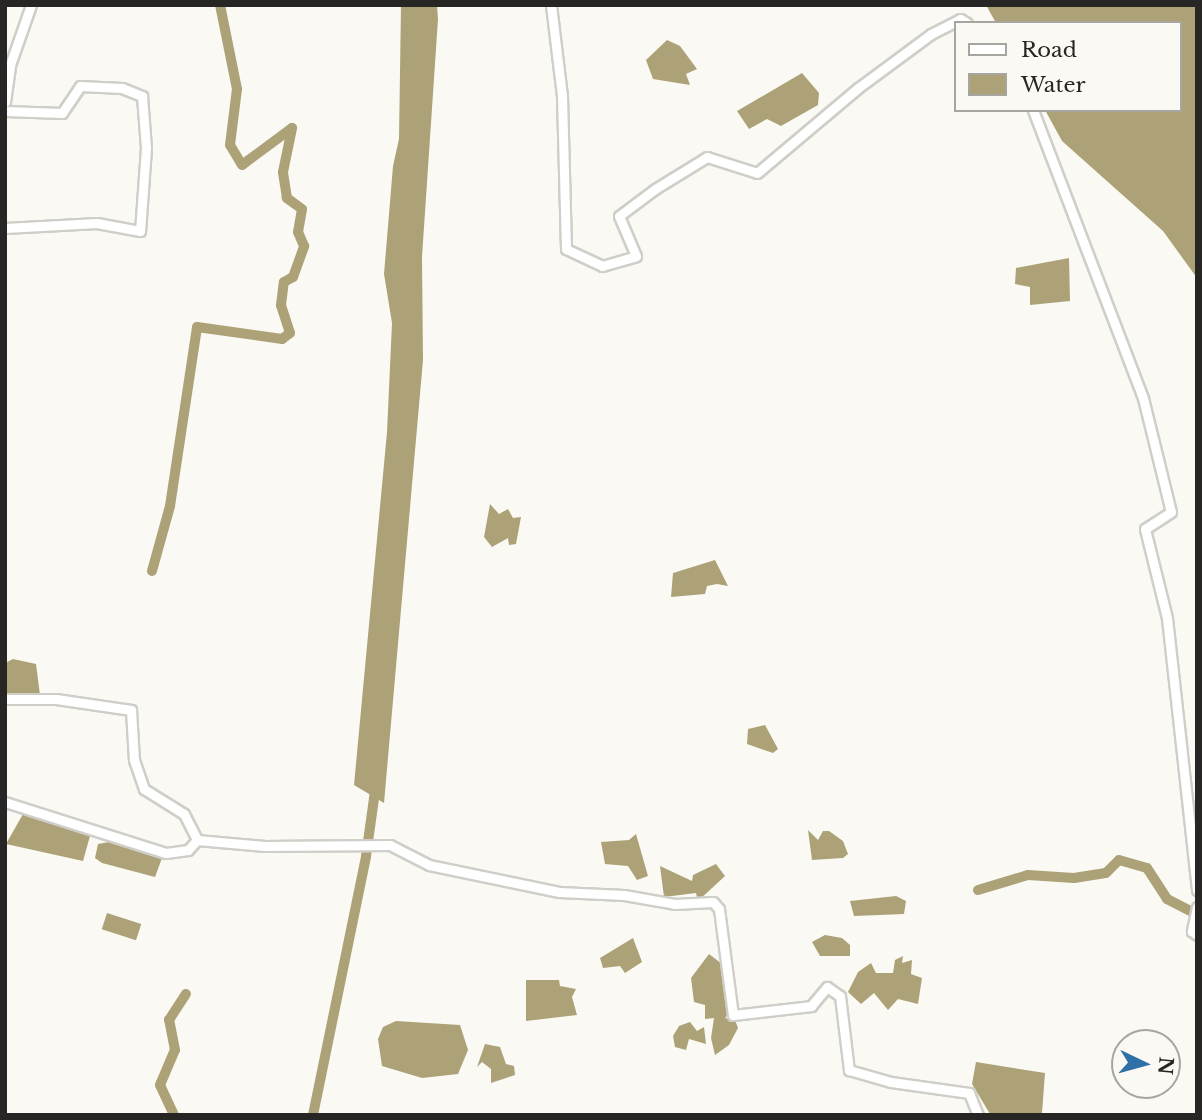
<!DOCTYPE html>
<html>
<head>
<meta charset="utf-8">
<style>
	body { margin:0 }
	#map { position:relative; width:1202px; height:1120px; overflow:hidden; background:#faf9f3; font-family:"Libre Baskerville",serif }
	div>[style] { position:absolute }
	[style*='--x'] { left:calc(var(--x)*1px); top:calc(var(--y)*1px); width:calc(var(--w)*1px); rotate:calc(var(--a)*1deg) }
	.water>* { inset:0; background:#ada277; transform-origin:0 0 }
	.canal>* { height:10px; margin:-5px; padding:0 5px; transform-origin:5px; border-radius:5px; background:#ada277 }
	.roads { filter:drop-shadow(2px 0 #cfcec8) drop-shadow(-2px 0 #cfcec8) drop-shadow(0 2px #cfcec8) drop-shadow(0 -2px #cfcec8) }
	.minor>* { height:9px; margin:-4.5px; padding:0 4.5px; transform-origin:4.5px; border-radius:4.5px; background:#fff }
	span { translate:-50% -50%; white-space:nowrap; text-align:center; line-height:1.15; -webkit-text-stroke:5px #faf9f3; paint-order:stroke }
	.frame { position:absolute; inset:0; border:7px solid #272624; pointer-events:none }
	.legend { position:absolute; left:954px; top:21px; width:228px; height:91px; box-sizing:border-box; background:#faf9f3; border:2px solid #a6a5a0; margin:0; padding:9px 12px; list-style:none; font-size:21px; color:#272624 }
	.legend li { display:flex; align-items:center; gap:14px; height:35px }
	.legend b { width:35px; border:2px solid #a6a5a0 }
	.north { position:absolute; left:1111px; top:1029px; width:70px; height:70px; box-sizing:border-box; background:#faf9f3; border:2px solid #a6a5a0; border-radius:50%; rotate:95deg; font-size:19px; font-weight:700; line-height:28px; text-align:center; color:#272624 }
	.north::after { content:''; display:block; margin:auto; width:24px; height:32px; background:#2f71a7; clip-path:polygon(50% 0,100% 100%,50% 72%,0 100%) }
</style>
</head>
<body>
<div id="map">
	<div class="water">
		<i style="clip-path:polygon(401px 5px,437px 5px,438px 19px,422px 257px,423px 360px,384px 803px,354px 785px,387px 432px,392px 323px,384px 274px,393px 166px,399px 139px)"></i>
		<i style="clip-path:polygon(986px 5px,1197px 5px,1197px 278px,1163px 231px,1062px 141px,1045px 110px,1179px 110px,1179px 23px,996px 23px)"></i>
		<i style="clip-path:polygon(667px 40px,680px 46px,697px 69px,686px 74px,690px 85px,653px 79px,646px 60px)"></i>
		<i style="clip-path:polygon(802px 73px,819px 93px,818px 105px,781px 126px,767px 119px,749px 129px,737px 111px)"></i>
		<i style="clip-path:polygon(1069px 258px,1070px 301px,1030px 305px,1030px 287px,1015px 284px,1016px 268px)"></i>
		<i style="clip-path:polygon(490px 504px,499px 514px,508px 509px,513px 518px,521px 517px,516px 544px,509px 545px,508px 538px,492px 547px,484px 537px)"></i>
		<i style="clip-path:polygon(715px 560px,728px 586px,717px 584px,707px 586px,705px 594px,671px 597px,673px 573px)"></i>
		<i style="clip-path:polygon(13px 659px,36px 664px,40px 695px,28px 699px,5px 693px,5px 663px)"></i>
		<i style="clip-path:polygon(765px 725px,778px 749px,773px 753px,747px 744px,748px 729px)"></i>
		<i style="clip-path:polygon(23px 814px,90px 836px,83px 861px,6px 844px)"></i>
		<i style="clip-path:polygon(808px 830px,818px 840px,823px 831px,829px 831px,843px 841px,848px 854px,843px 858px,812px 860px)"></i>
		<i style="clip-path:polygon(636px 834px,648px 876px,637px 880px,628px 866px,605px 864px,601px 842px,629px 840px)"></i>
		<i style="clip-path:polygon(109px 842px,162px 858px,155px 877px,102px 863px,95px 858px,98px 844px)"></i>
		<i style="clip-path:polygon(716px 864px,725px 876px,698px 901px,696px 893px,664px 897px,660px 866px,692px 881px,693px 875px)"></i>
		<i style="clip-path:polygon(896px 896px,906px 901px,904px 914px,854px 916px,850px 901px)"></i>
		<i style="left:107px;top:913px;width:36px;height:17px;rotate:18deg"></i>
		<i style="clip-path:polygon(825px 935px,842px 938px,850px 945px,850px 956px,820px 956px,812px 942px)"></i>
		<i style="clip-path:polygon(633px 938px,642px 962px,625px 973px,620px 966px,603px 968px,600px 958px)"></i>
		<i style="clip-path:polygon(709px 954px,722px 964px,729px 1014px,725px 1018px,735px 1020px,738px 1028px,729px 1045px,715px 1055px,711px 1038px,714px 1018px,705px 1019px,705px 1005px,694px 1002px,691px 978px)"></i>
		<i style="clip-path:polygon(903px 956px,902px 963px,912px 960px,911px 974px,922px 978px,918px 1004px,898px 999px,888px 1010px,874px 993px,861px 1004px,848px 992px,858px 972px,871px 963px,876px 973px,893px 973px,895px 960px)"></i>
		<i style="clip-path:polygon(526px 980px,559px 980px,560px 986px,576px 989px,572px 997px,577px 1015px,526px 1021px)"></i>
		<i style="clip-path:polygon(396px 1021px,460px 1025px,468px 1050px,458px 1074px,422px 1078px,382px 1066px,378px 1039px,383px 1027px)"></i>
		<i style="clip-path:polygon(690px 1022px,697px 1031px,704px 1027px,706px 1044px,689px 1039px,686px 1050px,675px 1047px,673px 1036px,679px 1026px)"></i>
		<i style="clip-path:polygon(485px 1044px,500px 1047px,506px 1064px,514px 1066px,515px 1075px,491px 1083px,491px 1069px,482px 1062px,477px 1067px)"></i>
		<i style="clip-path:polygon(976px 1062px,1045px 1073px,1042px 1113px,990px 1114px,972px 1084px)"></i>
	</div>
	<div class="canal">
		<i style="--x:152;--y:571;--w:67;--a:-74.5"></i>
		<i style="--x:170;--y:506;--w:181;--a:-81.4"></i>
		<i style="--x:197;--y:327;--w:86;--a:8"></i>
		<i style="--x:282;--y:339;--w:10;--a:-37"></i>
		<i style="--x:290;--y:333;--w:29;--a:-108"></i>
		<i style="--x:281;--y:305;--w:23;--a:-83"></i>
		<i style="--x:284;--y:282;--w:10;--a:-29"></i>
		<i style="--x:293;--y:277;--w:33;--a:-70"></i>
		<i style="--x:304;--y:246;--w:15;--a:-113"></i>
		<i style="--x:298;--y:232;--w:23;--a:-80"></i>
		<i style="--x:302;--y:209;--w:19;--a:-144"></i>
		<i style="--x:287;--y:198;--w:26;--a:-99"></i>
		<i style="--x:283;--y:172;--w:45;--a:-78.4"></i>
		<i style="--x:292;--y:128;--w:62;--a:143.5"></i>
		<i style="--x:242;--y:165;--w:23;--a:-121"></i>
		<i style="--x:230;--y:145;--w:56;--a:-82.9"></i>
		<i style="--x:237;--y:89;--w:86;--a:-101.4"></i>
		<i style="--x:978;--y:890;--w:52;--a:-16.7"></i>
		<i style="--x:1028;--y:875;--w:46;--a:3.7"></i>
		<i style="--x:1074;--y:878;--w:32;--a:-9"></i>
		<i style="--x:1106;--y:873;--w:18;--a:-45"></i>
		<i style="--x:1119;--y:860;--w:29;--a:16"></i>
		<i style="--x:1147;--y:868;--w:37;--a:57"></i>
		<i style="--x:1167;--y:899;--w:34;--a:27"></i>
		<i style="--x:174;--y:1115;--w:33;--a:-115"></i>
		<i style="--x:160;--y:1085;--w:38;--a:-67"></i>
		<i style="--x:175;--y:1050;--w:31;--a:-101"></i>
		<i style="--x:169;--y:1020;--w:31;--a:-57"></i>
		<i style="--x:313;--y:1115;--w:264;--a:-78.4"></i>
		<i style="--x:366;--y:856;--w:73;--a:-82.1"></i>
	</div>
	<div class="roads">
		<div class="minor">
			<i style="--x:551;--y:5;--w:92;--a:83.1"></i>
			<i style="--x:562;--y:96;--w:153;--a:88.5"></i>
			<i style="--x:566;--y:249;--w:40;--a:25"></i>
			<i style="--x:602;--y:266;--w:35;--a:-16"></i>
			<i style="--x:636;--y:256;--w:43;--a:-113"></i>
			<i style="--x:619;--y:216;--w:45;--a:-36.9"></i>
			<i style="--x:655;--y:189;--w:61;--a:-31.6"></i>
			<i style="--x:707;--y:157;--w:52;--a:17.7"></i>
			<i style="--x:757;--y:173;--w:132;--a:-40.1"></i>
			<i style="--x:858;--y:88;--w:91;--a:-36.5"></i>
			<i style="--x:931;--y:34;--w:33;--a:-27"></i>
			<i style="--x:960;--y:19;--w:8;--a:30"></i>
			<i style="--x:5;--y:102;--w:37;--a:-82"></i>
			<i style="--x:10;--y:65;--w:64;--a:-70.7"></i>
			<i style="--x:1033;--y:110;--w:308;--a:69.1"></i>
			<i style="--x:1143;--y:398;--w:117;--a:76.2"></i>
			<i style="--x:1171;--y:512;--w:31;--a:147"></i>
			<i style="--x:1145;--y:529;--w:92;--a:76.1"></i>
			<i style="--x:1167;--y:618;--w:274;--a:83.7"></i>
			<i style="--x:5;--y:111;--w:57;--a:2"></i>
			<i style="--x:62;--y:113;--w:32;--a:-56"></i>
			<i style="--x:80;--y:86;--w:42;--a:2.7"></i>
			<i style="--x:122;--y:88;--w:22;--a:22"></i>
			<i style="--x:142;--y:96;--w:52;--a:85.6"></i>
			<i style="--x:146;--y:148;--w:83;--a:94.1"></i>
			<i style="--x:140;--y:231;--w:44;--a:-169.5"></i>
			<i style="--x:97;--y:223;--w:92;--a:176.9"></i>
			<i style="--x:5;--y:699;--w:51;--a:0"></i>
			<i style="--x:56;--y:699;--w:76;--a:8.3"></i>
			<i style="--x:131;--y:710;--w:50;--a:86.6"></i>
			<i style="--x:134;--y:760;--w:31;--a:71"></i>
			<i style="--x:144;--y:789;--w:47;--a:32"></i>
			<i style="--x:184;--y:814;--w:29;--a:63"></i>
			<i style="--x:197;--y:840;--w:68;--a:5"></i>
			<i style="--x:265;--y:846;--w:125;--a:-0.5"></i>
			<i style="--x:390;--y:845;--w:44;--a:27.1"></i>
			<i style="--x:429;--y:865;--w:133;--a:11.7"></i>
			<i style="--x:559;--y:892;--w:65;--a:2.6"></i>
			<i style="--x:624;--y:895;--w:52;--a:10"></i>
			<i style="--x:675;--y:904;--w:38;--a:-3"></i>
			<i style="--x:713;--y:902;--w:9;--a:49"></i>
			<i style="--x:719;--y:909;--w:107;--a:82.5"></i>
			<i style="--x:733;--y:1015;--w:79;--a:-6.6"></i>
			<i style="--x:811;--y:1006;--w:25;--a:-50"></i>
			<i style="--x:827;--y:987;--w:16;--a:35"></i>
			<i style="--x:840;--y:996;--w:75;--a:83.1"></i>
			<i style="--x:849;--y:1070;--w:44;--a:15.9"></i>
			<i style="--x:891;--y:1082;--w:79;--a:8"></i>
			<i style="--x:969;--y:1093;--w:24;--a:68"></i>
			<i style="--x:5;--y:802;--w:169;--a:17.6"></i>
			<i style="--x:166;--y:853;--w:22;--a:-8"></i>
			<i style="--x:188;--y:850;--w:13;--a:-48"></i>
			<i style="--x:1197;--y:907;--w:25;--a:102"></i>
			<i style="--x:1192;--y:931;--w:6;--a:39"></i>
		</div>
	</div>
	<div class="frame"></div>
	<ul class="legend">
	<li><b style="height:9px;background:#fff"></b>Road</li>
	<li><b style="height:19px;background:#ada277"></b>Water</li>
	</ul>
	<div class="north">N</div>
</div>
</body>
</html>
